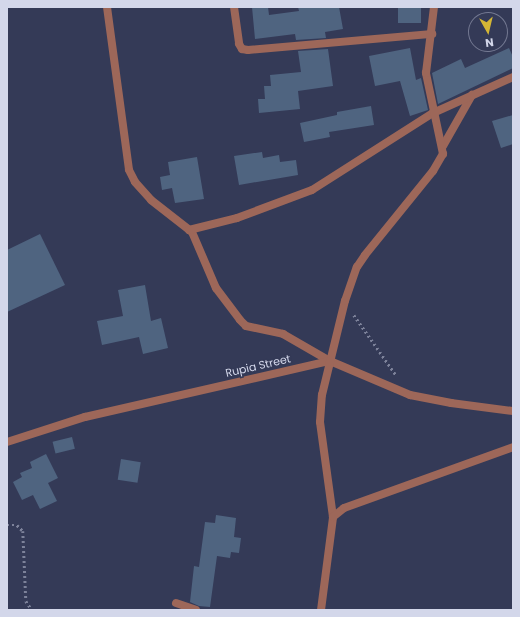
<!DOCTYPE html>
<html>
<head>
<meta charset="utf-8">
<style>
	body { margin:0 }
	#map { position:relative; width:520px; height:617px; overflow:hidden; background:#343a57; font-family:Poppins,sans-serif }
	div>[style] { position:absolute }
	[style*='--x'] { left:calc(var(--x)*1px); top:calc(var(--y)*1px); width:calc(var(--w)*1px); rotate:calc(var(--a)*1deg) }
	.building>* { inset:0; background:#4f6480; transform-origin:0 0 }
	.path>* { height:2.5px; margin-top:-1.25px; transform-origin:0; background:repeating-linear-gradient(90deg,#7d829a 0 2px,transparent 0 5px) }
	.street>* { height:8px; margin:-4px; padding:0 4px; transform-origin:4px; border-radius:4px; background:#9d6759 }
	span { translate:-50% -50%; white-space:nowrap; text-align:center; line-height:1.15; -webkit-text-stroke:3px #343a57; paint-order:stroke }
	.street-label { font-size:11px; color:#d3d7ea }
	.frame { position:absolute; inset:0; border:8px solid #d3d7ea; pointer-events:none }
	.north { position:absolute; left:468px; top:12px; width:40px; height:40px; box-sizing:border-box; background:#343a57; border:1px solid #747992; border-radius:50%; rotate:172deg; font-size:11px; font-weight:700; line-height:16px; text-align:center; color:#d3d7ea }
	.north::after { content:''; display:block; margin:auto; width:14px; height:18px; background:#d4b635; clip-path:polygon(50% 0,100% 100%,50% 72%,0 100%) }
</style>
</head>
<body>
<div id="map">
	<div class="building">
		<i style="clip-path:polygon(252px 7px,268px 7px,269px 15px,299px 11px,298px 7px,339px 7px,343px 29px,325px 32px,326px 38px,296px 40px,295px 34px,255px 39px)"></i>
		<i style="left:398px;top:7px;width:23px;height:16px"></i>
		<i style="clip-path:polygon(410px 48px,416px 80px,421px 78px,428px 110px,410px 116px,400px 81px,375px 86px,369px 56px)"></i>
		<i style="clip-path:polygon(509px 48px,513px 57px,513px 68px,438px 104px,432px 73px,461px 59px,465px 68px)"></i>
		<i style="clip-path:polygon(328px 49px,333px 86px,298px 91px,300px 109px,259px 113px,258px 99px,265px 99px,264px 86px,271px 86px,270px 75px,301px 72px,298px 51px)"></i>
		<i style="clip-path:polygon(371px 106px,374px 125px,329px 132px,330px 137px,304px 142px,300px 123px,337px 115px,337px 112px)"></i>
		<i style="clip-path:polygon(513px 115px,513px 144px,501px 148px,492px 121px)"></i>
		<i style="clip-path:polygon(262px 152px,263px 158px,279px 155px,280px 162px,296px 160px,298px 175px,239px 185px,234px 156px)"></i>
		<i style="clip-path:polygon(197px 157px,204px 199px,175px 203px,172px 188px,162px 190px,160px 177px,170px 175px,168px 162px)"></i>
		<i style="clip-path:polygon(40px 234px,65px 285px,7px 312px,7px 250px)"></i>
		<i style="clip-path:polygon(145px 285px,151px 321px,161px 318px,168px 348px,143px 354px,139px 337px,102px 345px,97px 321px,123px 316px,118px 290px)"></i>
		<i style="left:72px;top:437px;width:12px;height:20px;rotate:76deg"></i>
		<i style="clip-path:polygon(46px 454px,58px 478px,48px 483px,57px 501px,40px 509px,33px 495px,22px 500px,13px 482px,22px 477px,20px 473px,32px 468px,30px 462px)"></i>
		<i style="left:121px;top:459px;width:20px;height:21px;rotate:9deg"></i>
		<i style="clip-path:polygon(216px 515px,236px 518px,234px 537px,241px 538px,239px 553px,231px 552px,230px 558px,217px 556px,210px 607px,199px 606px,190px 602px,194px 566px,199px 567px,205px 522px,215px 523px)"></i>
	</div>
	<div class="path">
		<i style="--x:354;--y:315;--w:73;--a:55"></i>
		<i style="--x:7;--y:525;--w:10;--a:0"></i>
		<i style="--x:17;--y:525;--w:8;--a:45"></i>
		<i style="--x:23;--y:531;--w:70;--a:87.5"></i>
		<i style="--x:26;--y:601;--w:11;--a:56"></i>
	</div>
	<div class="street">
		<i style="--x:107;--y:7;--w:164;--a:82.3"></i>
		<i style="--x:129;--y:170;--w:13;--a:63"></i>
		<i style="--x:135;--y:182;--w:24;--a:48"></i>
		<i style="--x:151;--y:200;--w:52;--a:38"></i>
		<i style="--x:192;--y:232;--w:61;--a:66.8"></i>
		<i style="--x:216;--y:288;--w:40;--a:53"></i>
		<i style="--x:240;--y:320;--w:8;--a:45"></i>
		<i style="--x:246;--y:326;--w:38;--a:12"></i>
		<i style="--x:283;--y:334;--w:54;--a:29.9"></i>
		<i style="--x:234;--y:7;--w:37;--a:82"></i>
		<i style="--x:239;--y:44;--w:6;--a:59"></i>
		<i style="--x:242;--y:49;--w:6;--a:9"></i>
		<i style="--x:248;--y:50;--w:185;--a:-5"></i>
		<i style="--x:443;--y:146;--w:59;--a:-60.4"></i>
		<i style="--x:189;--y:230;--w:49;--a:-14"></i>
		<i style="--x:237;--y:218;--w:80;--a:-20.5"></i>
		<i style="--x:312;--y:190;--w:143;--a:-32.5"></i>
		<i style="--x:433;--y:113;--w:88;--a:-24.2"></i>
		<i style="--x:7;--y:442;--w:82;--a:-17.8"></i>
		<i style="--x:85;--y:417;--w:251;--a:-12.9"></i>
		<i style="--x:330;--y:361;--w:87;--a:23"></i>
		<i style="--x:410;--y:395;--w:42;--a:11"></i>
		<i style="--x:451;--y:403;--w:63;--a:7.4"></i>
		<i style="--x:333;--y:517;--w:96;--a:-97.8"></i>
		<i style="--x:320;--y:422;--w:27;--a:-86"></i>
		<i style="--x:322;--y:395;--w:97;--a:-76.3"></i>
		<i style="--x:345;--y:301;--w:36;--a:-71"></i>
		<i style="--x:357;--y:267;--w:14;--a:-56"></i>
		<i style="--x:365;--y:255;--w:108;--a:-51"></i>
		<i style="--x:433;--y:171;--w:20;--a:-60"></i>
		<i style="--x:443;--y:154;--w:83;--a:-101.9"></i>
		<i style="--x:426;--y:73;--w:66;--a:-83.1"></i>
		<i style="--x:176;--y:603;--w:21;--a:19"></i>
		<i style="--x:321;--y:610;--w:94;--a:-82.6"></i>
		<i style="--x:333;--y:517;--w:14;--a:-39"></i>
		<i style="--x:344;--y:508;--w:180;--a:-19.8"></i>
	</div>
	<div class="street-label">
		<span style="left:258px;top:366px;rotate:-13deg">Rupia Street</span>
	</div>
	<div class="frame"></div>
	<div class="north">N</div>
</div>
</body>
</html>
